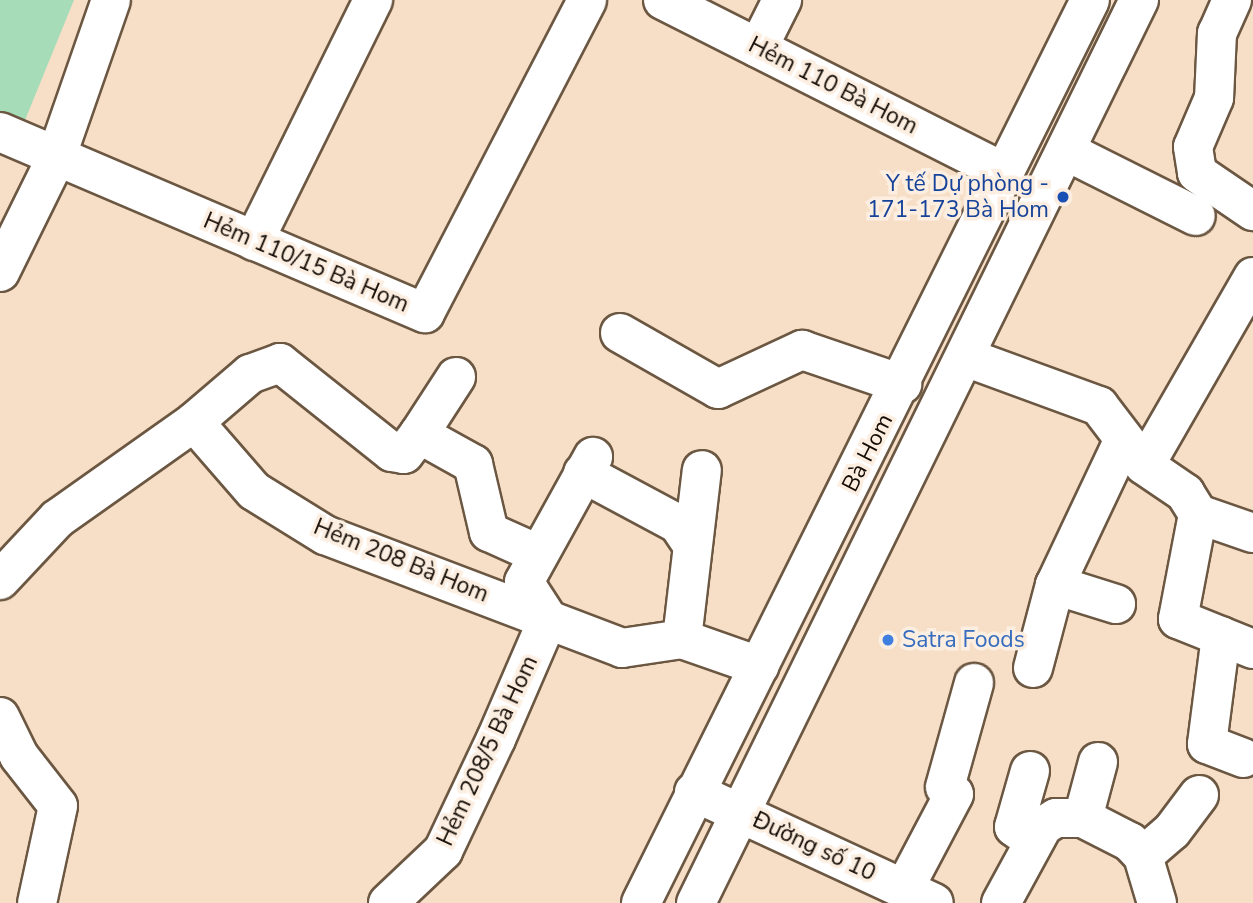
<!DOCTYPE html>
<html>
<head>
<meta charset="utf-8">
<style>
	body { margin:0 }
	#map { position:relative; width:1253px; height:903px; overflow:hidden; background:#f7dfc7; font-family:"Nunito Sans",sans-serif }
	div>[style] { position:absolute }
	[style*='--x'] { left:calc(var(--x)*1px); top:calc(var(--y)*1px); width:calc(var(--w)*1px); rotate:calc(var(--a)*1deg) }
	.green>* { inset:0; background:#a6dcb8 }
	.roads { filter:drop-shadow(2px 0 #6b5742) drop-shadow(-2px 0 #6b5742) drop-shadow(0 2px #6b5742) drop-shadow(0 -2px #6b5742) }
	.minor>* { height:38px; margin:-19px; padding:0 19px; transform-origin:19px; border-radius:19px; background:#fff }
	.major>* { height:38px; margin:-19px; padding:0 19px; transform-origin:19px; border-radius:19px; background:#fff }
	.dots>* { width:19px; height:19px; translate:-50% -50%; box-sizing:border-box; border:4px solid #fceee0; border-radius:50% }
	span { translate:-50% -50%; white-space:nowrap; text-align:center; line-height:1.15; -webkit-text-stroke:7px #fceee0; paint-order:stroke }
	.street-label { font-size:23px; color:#130b04 }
	.transit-label { font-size:23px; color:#164399 }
	.right { translate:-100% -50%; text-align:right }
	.shop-label { font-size:23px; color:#366cbe }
	.left { translate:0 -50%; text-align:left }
</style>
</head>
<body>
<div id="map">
	<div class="green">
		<i style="clip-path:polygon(0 0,74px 0,21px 130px,0 119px)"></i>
	</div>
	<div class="roads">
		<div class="minor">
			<i style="--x:663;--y:0;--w:382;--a:26.8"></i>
			<i style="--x:1232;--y:0;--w:36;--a:114"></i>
			<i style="--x:1217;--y:33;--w:65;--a:92.6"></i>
			<i style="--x:1214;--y:98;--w:53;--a:113.2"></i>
			<i style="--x:1193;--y:147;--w:26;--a:81"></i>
			<i style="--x:1197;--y:173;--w:68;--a:34.2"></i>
			<i style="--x:758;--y:48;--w:54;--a:-63.4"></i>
			<i style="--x:0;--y:132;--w:462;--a:23.1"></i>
			<i style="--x:425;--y:313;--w:352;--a:-62.6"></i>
			<i style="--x:1066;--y:151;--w:145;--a:26.6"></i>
			<i style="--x:254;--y:241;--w:269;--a:-63.7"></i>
			<i style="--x:0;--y:272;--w:127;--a:-63.8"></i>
			<i style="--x:56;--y:158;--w:167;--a:-70.8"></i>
			<i style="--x:620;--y:333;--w:113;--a:29.7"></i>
			<i style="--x:718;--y:389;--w:93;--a:-24.9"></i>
			<i style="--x:802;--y:350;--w:106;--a:18.8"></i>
			<i style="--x:965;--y:357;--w:143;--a:20.1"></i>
			<i style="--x:1099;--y:406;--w:74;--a:52.7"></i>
			<i style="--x:1144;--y:465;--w:50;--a:34.3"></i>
			<i style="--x:1185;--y:493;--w:25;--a:58"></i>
			<i style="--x:1198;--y:514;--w:107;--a:100.8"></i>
			<i style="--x:1178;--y:619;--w:81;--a:21.8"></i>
			<i style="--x:456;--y:377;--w:68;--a:123"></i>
			<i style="--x:419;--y:434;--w:62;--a:29.1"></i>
			<i style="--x:473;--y:464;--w:70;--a:76.8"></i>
			<i style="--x:489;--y:532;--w:54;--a:24.2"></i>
			<i style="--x:194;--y:422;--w:74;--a:-40.6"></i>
			<i style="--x:250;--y:374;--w:32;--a:-20"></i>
			<i style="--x:280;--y:363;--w:143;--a:38.5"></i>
			<i style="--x:392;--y:452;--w:12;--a:9"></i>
			<i style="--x:404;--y:454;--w:25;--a:-53"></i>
			<i style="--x:1145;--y:465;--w:217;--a:-60.1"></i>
			<i style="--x:583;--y:473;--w:108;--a:28.2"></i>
			<i style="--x:678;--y:524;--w:22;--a:56"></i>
			<i style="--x:1198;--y:514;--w:58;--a:19.1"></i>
			<i style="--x:0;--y:580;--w:83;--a:-46.9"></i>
			<i style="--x:57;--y:519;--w:168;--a:-35.3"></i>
			<i style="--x:194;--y:422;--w:91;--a:49"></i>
			<i style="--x:254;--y:491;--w:84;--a:31.8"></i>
			<i style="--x:325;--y:535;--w:318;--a:20.8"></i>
			<i style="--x:622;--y:648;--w:61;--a:-8.5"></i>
			<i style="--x:682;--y:639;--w:82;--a:19.3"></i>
			<i style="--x:1055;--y:585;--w:64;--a:17.3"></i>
			<i style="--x:1221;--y:636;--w:109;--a:97.4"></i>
			<i style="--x:1207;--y:744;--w:39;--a:21"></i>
			<i style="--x:682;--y:639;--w:170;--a:-83.3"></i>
			<i style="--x:1033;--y:668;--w:86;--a:-75.2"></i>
			<i style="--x:1055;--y:585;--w:159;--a:-64.7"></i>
			<i style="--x:0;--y:717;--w:43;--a:64"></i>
			<i style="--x:19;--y:756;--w:63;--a:52"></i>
			<i style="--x:58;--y:806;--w:99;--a:102.2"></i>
			<i style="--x:1030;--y:771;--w:58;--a:105.9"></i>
			<i style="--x:1014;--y:827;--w:24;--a:35"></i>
			<i style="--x:694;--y:792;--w:264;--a:24.8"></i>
			<i style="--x:1083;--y:818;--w:58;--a:-75"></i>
			<i style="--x:1143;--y:856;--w:38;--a:-41"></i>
			<i style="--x:1172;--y:831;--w:45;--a:-53.1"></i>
			<i style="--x:904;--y:889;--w:107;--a:-62.2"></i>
			<i style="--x:954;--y:794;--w:11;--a:-142"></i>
			<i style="--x:945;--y:787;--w:108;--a:-74.4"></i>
			<i style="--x:388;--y:903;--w:76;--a:-43.4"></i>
			<i style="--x:443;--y:851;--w:124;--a:-64.7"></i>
			<i style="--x:496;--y:739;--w:131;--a:-66.6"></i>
			<i style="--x:548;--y:619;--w:44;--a:-123"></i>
			<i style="--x:524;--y:582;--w:143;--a:-61.1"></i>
			<i style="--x:1001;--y:903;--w:88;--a:-61.4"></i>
			<i style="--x:1043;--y:826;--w:15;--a:-32"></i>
			<i style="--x:1056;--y:818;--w:27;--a:0"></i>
			<i style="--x:1083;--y:818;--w:53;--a:27.1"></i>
			<i style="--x:1130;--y:842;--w:19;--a:47"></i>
			<i style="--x:1143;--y:856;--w:49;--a:73.4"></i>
		</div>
		<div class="major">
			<i style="--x:641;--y:903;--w:1008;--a:-63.56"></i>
			<i style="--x:696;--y:903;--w:1006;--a:-63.87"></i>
		</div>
	</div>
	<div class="dots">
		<i style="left:1063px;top:197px;background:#1a4fb4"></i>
		<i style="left:888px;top:640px;background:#3f7fe0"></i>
	</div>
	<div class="street-label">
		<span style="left:833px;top:86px;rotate:27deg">Hẻm 110 Bà Hom</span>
		<span style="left:306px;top:263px;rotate:23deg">Hẻm 110/15 Bà Hom</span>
		<span style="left:868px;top:453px;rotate:-63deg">Bà Hom</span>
		<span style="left:401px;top:561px;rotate:22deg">Hẻm 208 Bà Hom</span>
		<span style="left:488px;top:751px;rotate:-65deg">Hẻm 208/5 Bà Hom</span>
		<span style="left:814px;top:847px;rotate:25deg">Đường số 10</span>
	</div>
	<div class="transit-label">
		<span class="right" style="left:1049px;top:197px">Y tế Dự phòng -<br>171-173 Bà Hom</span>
	</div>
	<div class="shop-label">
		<span class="left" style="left:902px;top:640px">Satra Foods</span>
	</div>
</div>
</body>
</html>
